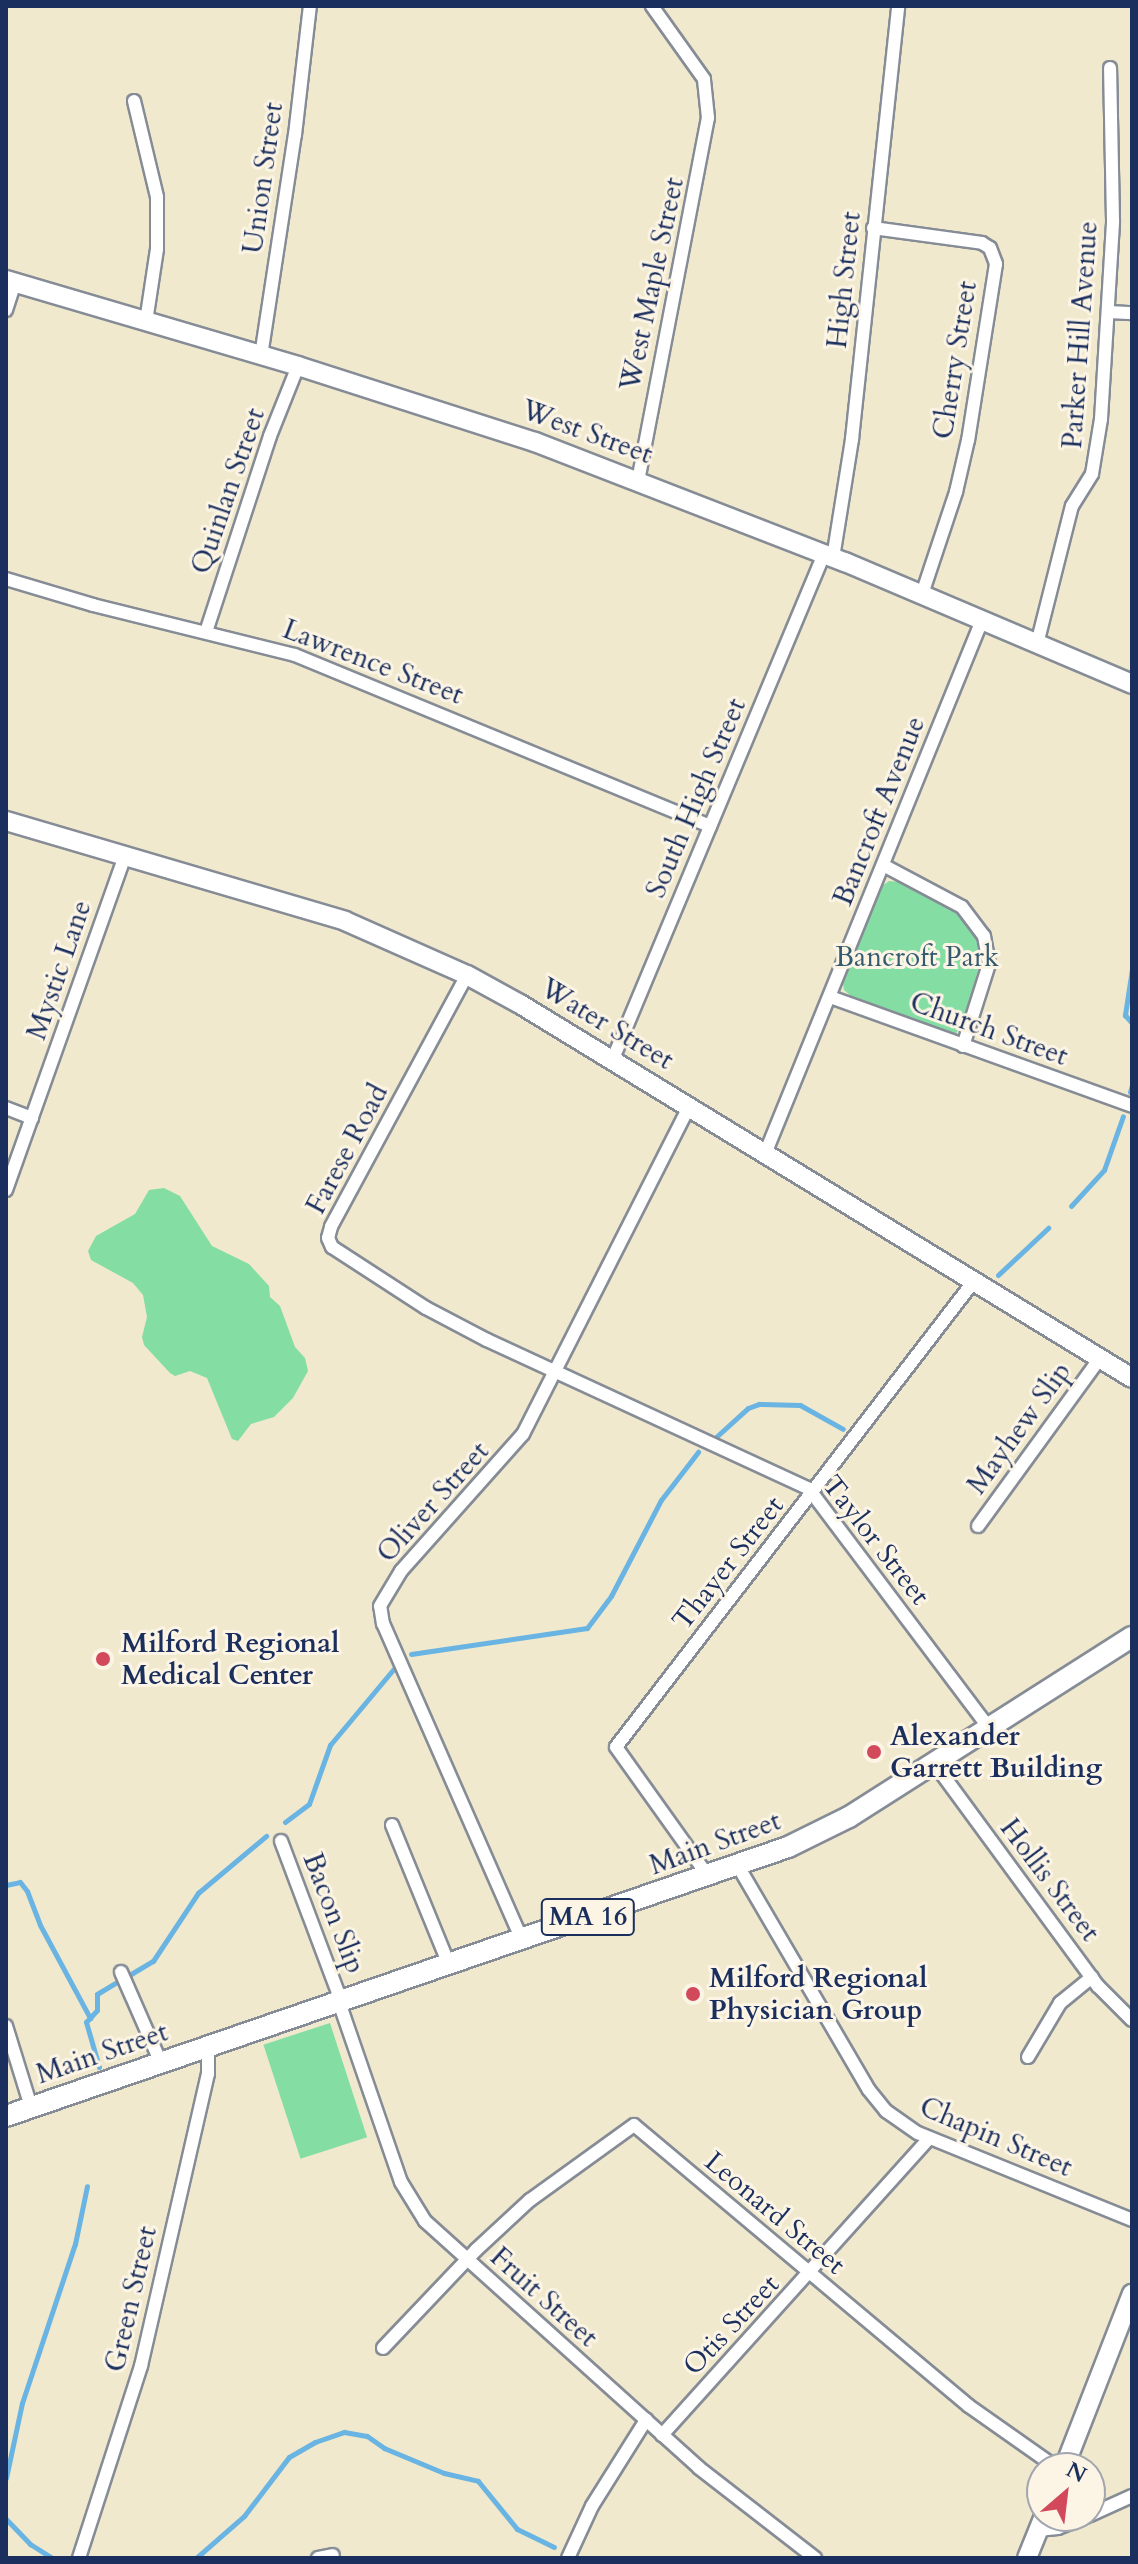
<!DOCTYPE html>
<html>
<head>
<meta charset="utf-8">
<style>
	body { margin:0 }
	#map { position:relative; width:1138px; height:2564px; overflow:hidden; background:#f0e9cd; font-family:Cardo,serif }
	div>[style] { position:absolute }
	[style*='--x'] { left:calc(var(--x)*1px); top:calc(var(--y)*1px); width:calc(var(--w)*1px); rotate:calc(var(--a)*1deg) }
	.green>* { inset:0; background:#84dea4; transform-origin:0 0 }
	.stream>* { height:5px; margin:-2.5px; padding:0 2.5px; transform-origin:2.5px; border-radius:2.5px; background:#69b4e2 }
	.roads { filter:drop-shadow(2px 0 #868c96) drop-shadow(-2px 0 #868c96) drop-shadow(0 2px #868c96) drop-shadow(0 -2px #868c96) }
	.street>* { height:12px; margin:-6px; padding:0 6px; transform-origin:6px; border-radius:6px; background:#fff }
	.secondary>* { height:18px; margin:-9px; padding:0 9px; transform-origin:9px; border-radius:9px; background:#fff }
	.primary>* { height:20px; margin:-10px; padding:0 10px; transform-origin:10px; border-radius:10px; background:#fff }
	.dots>* { width:22px; height:22px; translate:-50% -50%; box-sizing:border-box; border:4px solid #fcf5e5; border-radius:50% }
	span { translate:-50% -50%; white-space:nowrap; text-align:center; line-height:1.15; -webkit-text-stroke:6px #fcf5e5; paint-order:stroke }
	.shield-label span { padding:2px 6px; background:#fcf5e5; border:2px solid; border-radius:6px; -webkit-text-stroke-width:0 }
	.shield-label { font-size:26px; color:#1b2f5e; font-weight:700 }
	.street-label { font-size:28px; color:#1b2f5e }
	.park-label { font-size:28px; color:#355b70 }
	.poi-label { font-size:28px; color:#1b2f5e; font-weight:700 }
	.left { translate:0 -50%; text-align:left }
	.frame { position:absolute; inset:0; border:8px solid #1b2f5e; pointer-events:none }
	.north { position:absolute; left:1026px; top:2452px; width:80px; height:80px; box-sizing:border-box; background:#fcf5e5; border:2px solid #a2a6af; border-radius:50%; rotate:28deg; font-size:22px; font-weight:700; line-height:32px; text-align:center; color:#1b2f5e }
	.north::after { content:''; display:block; margin:auto; width:28px; height:36px; background:#d1495b; clip-path:polygon(50% 0,100% 100%,50% 72%,0 100%) }
</style>
</head>
<body>
<div id="map">
	<div class="green">
		<i style="clip-path:polygon(889px 881px,900px 882px,956px 912px,976px 937px,980px 962px,966px 1015px,956px 1034px,851px 996px,844px 990px,843px 984px,882px 886px)"></i>
		<i style="clip-path:polygon(164px 1188px,180px 1196px,212px 1246px,249px 1264px,269px 1286px,270px 1297px,280px 1306px,295px 1347px,305px 1358px,308px 1371px,293px 1398px,274px 1417px,251px 1424px,238px 1441px,232px 1439px,207px 1378px,190px 1371px,175px 1376px,170px 1373px,144px 1345px,142px 1337px,147px 1317px,143px 1295px,133px 1283px,91px 1260px,88px 1251px,96px 1236px,135px 1214px,149px 1190px)"></i>
		<i style="left:330px;top:2023px;width:120px;height:70px;rotate:72deg"></i>
	</div>
	<div class="stream">
		<i style="--x:1132;--y:969;--w:47;--a:98.7"></i>
		<i style="--x:1125;--y:1015;--w:11;--a:49"></i>
		<i style="--x:1130;--y:1092;--w:7;--a:-74"></i>
		<i style="--x:1071;--y:1206;--w:49;--a:-47.5"></i>
		<i style="--x:1104;--y:1170;--w:57;--a:-70.6"></i>
		<i style="--x:998;--y:1275;--w:69;--a:-43.2"></i>
		<i style="--x:716;--y:1437;--w:43;--a:-42.2"></i>
		<i style="--x:748;--y:1408;--w:12;--a:-20"></i>
		<i style="--x:759;--y:1404;--w:41;--a:1.4"></i>
		<i style="--x:800;--y:1405;--w:49;--a:29.2"></i>
		<i style="--x:411;--y:1654;--w:178;--a:-8.4"></i>
		<i style="--x:587;--y:1628;--w:40;--a:-53"></i>
		<i style="--x:611;--y:1596;--w:108;--a:-62.5"></i>
		<i style="--x:661;--y:1500;--w:61;--a:-52.4"></i>
		<i style="--x:285;--y:1822;--w:30;--a:-37"></i>
		<i style="--x:309;--y:1804;--w:63;--a:-70.4"></i>
		<i style="--x:330;--y:1745;--w:103;--a:-50.1"></i>
		<i style="--x:6;--y:1885;--w:14;--a:-12"></i>
		<i style="--x:20;--y:1882;--w:11;--a:52"></i>
		<i style="--x:27;--y:1891;--w:36;--a:69"></i>
		<i style="--x:40;--y:1925;--w:106;--a:61.7"></i>
		<i style="--x:131;--y:1974;--w:26;--a:-31"></i>
		<i style="--x:153;--y:1961;--w:82;--a:-56.5"></i>
		<i style="--x:198;--y:1893;--w:89;--a:-40"></i>
		<i style="--x:99;--y:2067;--w:47;--a:-106.1"></i>
		<i style="--x:86;--y:2022;--w:16;--a:-47"></i>
		<i style="--x:97;--y:2010;--w:16;--a:-90"></i>
		<i style="--x:97;--y:1994;--w:21;--a:-31"></i>
		<i style="--x:6;--y:2478;--w:77;--a:-78"></i>
		<i style="--x:22;--y:2403;--w:168;--a:-71.6"></i>
		<i style="--x:75;--y:2244;--w:59;--a:-78.3"></i>
		<i style="--x:6;--y:2519;--w:35;--a:46"></i>
		<i style="--x:30;--y:2544;--w:26;--a:32"></i>
		<i style="--x:196;--y:2558;--w:64;--a:-41.2"></i>
		<i style="--x:244;--y:2516;--w:74;--a:-52.7"></i>
		<i style="--x:289;--y:2457;--w:30;--a:-30"></i>
		<i style="--x:315;--y:2442;--w:31;--a:-19"></i>
		<i style="--x:344;--y:2432;--w:23;--a:10"></i>
		<i style="--x:367;--y:2436;--w:21;--a:35"></i>
		<i style="--x:384;--y:2448;--w:65;--a:22.6"></i>
		<i style="--x:444;--y:2473;--w:35;--a:13"></i>
		<i style="--x:478;--y:2481;--w:62;--a:50.9"></i>
		<i style="--x:517;--y:2529;--w:41;--a:25.9"></i>
	</div>
	<div class="roads">
		<div class="street">
			<i style="--x:134;--y:101;--w:99;--a:76.5"></i>
			<i style="--x:157;--y:197;--w:52;--a:90"></i>
			<i style="--x:157;--y:249;--w:74;--a:98.6"></i>
			<i style="--x:873;--y:228;--w:110;--a:7.8"></i>
			<i style="--x:982;--y:243;--w:9;--a:32"></i>
			<i style="--x:990;--y:248;--w:17;--a:69"></i>
			<i style="--x:996;--y:264;--w:178;--a:99"></i>
			<i style="--x:968;--y:440;--w:53;--a:103"></i>
			<i style="--x:956;--y:492;--w:108;--a:108.4"></i>
			<i style="--x:6;--y:310;--w:29;--a:-72"></i>
			<i style="--x:1110;--y:312;--w:22;--a:3"></i>
			<i style="--x:261;--y:356;--w:224;--a:-81.3"></i>
			<i style="--x:295;--y:135;--w:130;--a:-83.4"></i>
			<i style="--x:638;--y:481;--w:370;--a:-79.1"></i>
			<i style="--x:708;--y:118;--w:39;--a:-96"></i>
			<i style="--x:704;--y:79;--w:90;--a:-125.5"></i>
			<i style="--x:833;--y:558;--w:121;--a:-80.9"></i>
			<i style="--x:852;--y:439;--w:435;--a:-83.9"></i>
			<i style="--x:6;--y:579;--w:91;--a:16.6"></i>
			<i style="--x:93;--y:605;--w:208;--a:13.9"></i>
			<i style="--x:295;--y:655;--w:449;--a:22.4"></i>
			<i style="--x:206;--y:632;--w:206;--a:-71.9"></i>
			<i style="--x:270;--y:436;--w:75;--a:-68.2"></i>
			<i style="--x:1037;--y:644;--w:142;--a:-75.8"></i>
			<i style="--x:1072;--y:506;--w:38;--a:-58"></i>
			<i style="--x:1092;--y:474;--w:56;--a:-80.7"></i>
			<i style="--x:1101;--y:419;--w:198;--a:-86.5"></i>
			<i style="--x:1113;--y:221;--w:153;--a:-91.1"></i>
			<i style="--x:883;--y:865;--w:89;--a:28"></i>
			<i style="--x:962;--y:907;--w:36;--a:53"></i>
			<i style="--x:984;--y:936;--w:28;--a:80"></i>
			<i style="--x:989;--y:964;--w:86;--a:107.6"></i>
			<i style="--x:467;--y:975;--w:286;--a:118.4"></i>
			<i style="--x:331;--y:1227;--w:11;--a:105"></i>
			<i style="--x:328;--y:1238;--w:10;--a:66"></i>
			<i style="--x:332;--y:1247;--w:112;--a:33"></i>
			<i style="--x:426;--y:1308;--w:69;--a:27.7"></i>
			<i style="--x:487;--y:1340;--w:355;--a:24.8"></i>
			<i style="--x:809;--y:1489;--w:299;--a:53"></i>
			<i style="--x:830;--y:997;--w:321;--a:19.8"></i>
			<i style="--x:612;--y:1061;--w:550;--a:-67.31"></i>
			<i style="--x:6;--y:1108;--w:28;--a:21"></i>
			<i style="--x:765;--y:1154;--w:576;--a:-67.88"></i>
			<i style="--x:6;--y:1190;--w:355;--a:-70.4"></i>
			<i style="--x:978;--y:1526;--w:208;--a:-54"></i>
			<i style="--x:934;--y:1763;--w:277;--a:53.7"></i>
			<i style="--x:1098;--y:1986;--w:48;--a:45"></i>
			<i style="--x:392;--y:1825;--w:151;--a:67.8"></i>
			<i style="--x:281;--y:1841;--w:171;--a:69.4"></i>
			<i style="--x:738;--y:1866;--w:259;--a:59.7"></i>
			<i style="--x:869;--y:2090;--w:27;--a:51"></i>
			<i style="--x:886;--y:2111;--w:39;--a:35"></i>
			<i style="--x:918;--y:2133;--w:231;--a:22.1"></i>
			<i style="--x:708;--y:1876;--w:158;--a:-125.5"></i>
			<i style="--x:616;--y:1747;--w:588;--a:-52.47"></i>
			<i style="--x:522;--y:1940;--w:345;--a:-113.7"></i>
			<i style="--x:383;--y:1624;--w:18;--a:-99"></i>
			<i style="--x:380;--y:1606;--w:41;--a:-59"></i>
			<i style="--x:401;--y:1571;--w:183;--a:-48.3"></i>
			<i style="--x:523;--y:1434;--w:367;--a:-63.1"></i>
			<i style="--x:121;--y:1972;--w:99;--a:66.3"></i>
			<i style="--x:339;--y:2002;--w:190;--a:71"></i>
			<i style="--x:401;--y:2182;--w:46;--a:58.4"></i>
			<i style="--x:425;--y:2221;--w:369;--a:42"></i>
			<i style="--x:699;--y:2468;--w:147;--a:37.8"></i>
			<i style="--x:6;--y:2026;--w:85;--a:72.8"></i>
			<i style="--x:1028;--y:2057;--w:63;--a:-59.3"></i>
			<i style="--x:1060;--y:2003;--w:41;--a:-39.1"></i>
			<i style="--x:383;--y:2348;--w:135;--a:-46.5"></i>
			<i style="--x:476;--y:2250;--w:74;--a:-42.8"></i>
			<i style="--x:530;--y:2200;--w:128;--a:-35.8"></i>
			<i style="--x:634;--y:2125;--w:437;--a:40"></i>
			<i style="--x:969;--y:2406;--w:108;--a:35.2"></i>
			<i style="--x:662;--y:2435;--w:399;--a:-48"></i>
			<i style="--x:1090;--y:2515;--w:46;--a:-24.3"></i>
			<i style="--x:1038;--y:2530;--w:20;--a:-6"></i>
			<i style="--x:1058;--y:2528;--w:31;--a:-22"></i>
			<i style="--x:79;--y:2558;--w:202;--a:-72.1"></i>
			<i style="--x:141;--y:2366;--w:300;--a:-77.1"></i>
			<i style="--x:208;--y:2074;--w:27;--a:-90"></i>
			<i style="--x:318;--y:2558;--w:15;--a:-11"></i>
			<i style="--x:568;--y:2558;--w:57;--a:-65.2"></i>
			<i style="--x:592;--y:2506;--w:102;--a:-57.9"></i>
		</div>
		<div class="secondary">
			<i style="--x:6;--y:280;--w:304;--a:16.4"></i>
			<i style="--x:298;--y:366;--w:249;--a:17.8"></i>
			<i style="--x:535;--y:442;--w:332;--a:21.2"></i>
			<i style="--x:845;--y:562;--w:312;--a:23"></i>
			<i style="--x:6;--y:821;--w:353;--a:16.4"></i>
			<i style="--x:345;--y:921;--w:133;--a:23.9"></i>
			<i style="--x:467;--y:975;--w:60;--a:28.7"></i>
			<i style="--x:520;--y:1004;--w:717;--a:31.43"></i>
			<i style="--x:1064;--y:2468;--w:187;--a:-68.7"></i>
			<i style="--x:1027;--y:2558;--w:45;--a:-68"></i>
		</div>
		<div class="primary">
			<i style="--x:6;--y:2116;--w:827;--a:-18.98"></i>
			<i style="--x:788;--y:1847;--w:68;--a:-26.2"></i>
			<i style="--x:849;--y:1817;--w:335;--a:-32.5"></i>
		</div>
	</div>
	<div class="dots">
		<i style="left:103px;top:1659px;background:#d1495b"></i>
		<i style="left:874px;top:1752px;background:#d1495b"></i>
		<i style="left:693px;top:1994px;background:#d1495b"></i>
	</div>
	<div class="shield-label">
		<span style="left:588px;top:1917px">MA 16</span>
	</div>
	<div class="street-label">
		<span style="left:263px;top:178px;rotate:-82deg">Union Street</span>
		<span style="left:844px;top:280px;rotate:-84deg">High Street</span>
		<span style="left:652px;top:284px;rotate:-78deg">West Maple Street</span>
		<span style="left:1080px;top:335px;rotate:-86deg">Parker Hill Avenue</span>
		<span style="left:955px;top:360px;rotate:-81deg">Cherry Street</span>
		<span style="left:587px;top:432px;rotate:20deg">West Street</span>
		<span style="left:228px;top:491px;rotate:-71deg">Quinlan Street</span>
		<span style="left:373px;top:662px;rotate:21deg">Lawrence Street</span>
		<span style="left:696px;top:798px;rotate:-67deg">South High Street</span>
		<span style="left:879px;top:811px;rotate:-68deg">Bancroft Avenue</span>
		<span style="left:59px;top:970px;rotate:-71deg">Mystic Lane</span>
		<span style="left:607px;top:1024px;rotate:31deg">Water Street</span>
		<span style="left:989px;top:1029px;rotate:20deg">Church Street</span>
		<span style="left:347px;top:1149px;rotate:-62deg">Farese Road</span>
		<span style="left:1019px;top:1428px;rotate:-54deg">Mayhew Slip</span>
		<span style="left:433px;top:1502px;rotate:-48deg">Oliver Street</span>
		<span style="left:876px;top:1540px;rotate:52deg">Taylor Street</span>
		<span style="left:728px;top:1563px;rotate:-52deg">Thayer Street</span>
		<span style="left:715px;top:1843px;rotate:-20deg">Main Street</span>
		<span style="left:1050px;top:1880px;rotate:53deg">Hollis Street</span>
		<span style="left:334px;top:1913px;rotate:69deg">Bacon Slip</span>
		<span style="left:102px;top:2053px;rotate:-19deg">Main Street</span>
		<span style="left:996px;top:2137px;rotate:23deg">Chapin Street</span>
		<span style="left:775px;top:2213px;rotate:40deg">Leonard Street</span>
		<span style="left:544px;top:2297px;rotate:42deg">Fruit Street</span>
		<span style="left:131px;top:2299px;rotate:-77deg">Green Street</span>
		<span style="left:731px;top:2325px;rotate:-47deg">Otis Street</span>
	</div>
	<div class="park-label">
		<span style="left:917px;top:957px">Bancroft Park</span>
	</div>
	<div class="poi-label">
		<span class="left" style="left:121px;top:1659px">Milford Regional<br>Medical Center</span>
		<span class="left" style="left:890px;top:1752px">Alexander<br>Garrett Building</span>
		<span class="left" style="left:709px;top:1994px">Milford Regional<br>Physician Group</span>
	</div>
	<div class="frame"></div>
	<div class="north">N</div>
</div>
</body>
</html>
